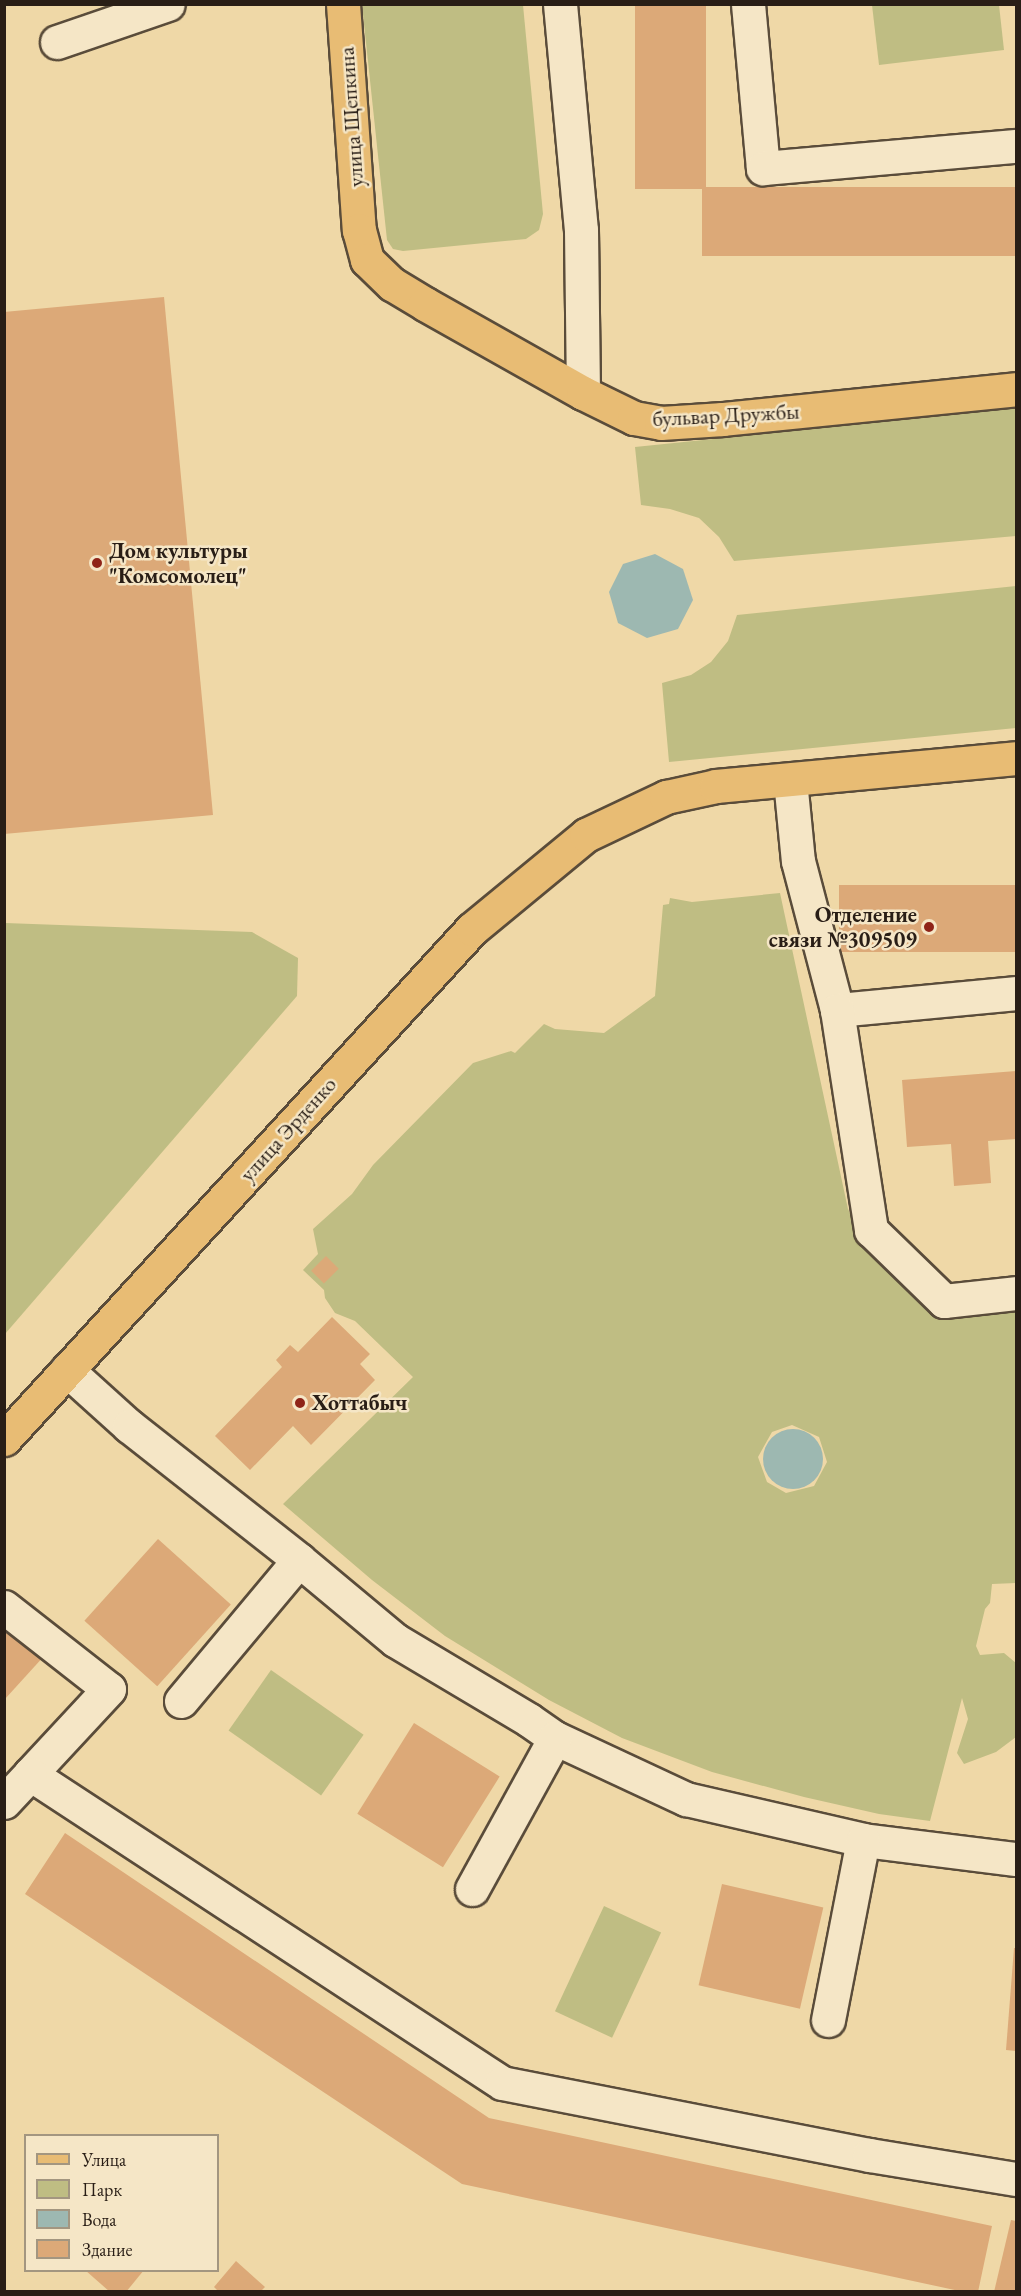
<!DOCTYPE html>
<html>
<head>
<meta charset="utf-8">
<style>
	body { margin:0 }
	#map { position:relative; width:1021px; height:2296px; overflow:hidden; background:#efd8a7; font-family:"EB Garamond",serif }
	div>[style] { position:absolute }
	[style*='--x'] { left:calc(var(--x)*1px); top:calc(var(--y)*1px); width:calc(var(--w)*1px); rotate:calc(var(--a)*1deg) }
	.green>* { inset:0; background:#bfbd83; transform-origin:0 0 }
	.water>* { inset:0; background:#9db8b1 }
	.round { border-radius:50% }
	.building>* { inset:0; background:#dca978; transform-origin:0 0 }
	.roads { filter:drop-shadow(2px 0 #5a4c3a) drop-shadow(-2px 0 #5a4c3a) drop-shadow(0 2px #5a4c3a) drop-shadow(0 -2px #5a4c3a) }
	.minor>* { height:33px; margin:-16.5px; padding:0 16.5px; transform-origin:16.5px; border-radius:16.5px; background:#f5e6c6 }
	.major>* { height:33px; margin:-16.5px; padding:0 16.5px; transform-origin:16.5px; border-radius:16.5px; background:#e8bc74 }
	.dots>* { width:16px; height:16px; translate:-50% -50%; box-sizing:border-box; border:3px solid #f5e6c6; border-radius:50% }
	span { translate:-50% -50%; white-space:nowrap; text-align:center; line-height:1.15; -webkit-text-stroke:5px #f5e6c6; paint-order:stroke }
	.street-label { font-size:22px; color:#291e16 }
	.poi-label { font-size:22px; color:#291e16; font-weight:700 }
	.left { translate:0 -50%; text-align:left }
	.right { translate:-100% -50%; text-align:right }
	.frame { position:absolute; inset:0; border:6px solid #291e16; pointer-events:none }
	.legend { position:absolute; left:24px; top:2134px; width:195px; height:138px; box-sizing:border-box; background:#f5e6c6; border:2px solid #a39680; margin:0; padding:8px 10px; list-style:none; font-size:18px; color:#291e16 }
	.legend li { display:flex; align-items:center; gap:12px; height:30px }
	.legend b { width:30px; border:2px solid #a39680 }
</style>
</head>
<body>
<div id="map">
	<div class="green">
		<i style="clip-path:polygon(362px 5px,523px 5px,543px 214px,539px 230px,526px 239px,403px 251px,393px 249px,387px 240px)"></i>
		<i style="clip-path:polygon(872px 5px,999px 5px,1004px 50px,879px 65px)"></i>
		<i style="clip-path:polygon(1016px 408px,1016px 536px,734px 561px,719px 537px,699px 518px,670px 509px,641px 505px,635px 447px)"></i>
		<i style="clip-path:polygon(1016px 586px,1016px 728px,669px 762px,662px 683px,691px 675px,711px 662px,728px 641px,737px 615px)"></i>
		<i style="clip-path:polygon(evenodd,780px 893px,848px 1209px,864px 1241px,880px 1265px,914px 1295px,943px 1309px,973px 1315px,1016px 1311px,1016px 1583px,992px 1584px,990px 1603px,985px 1609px,976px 1646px,980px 1655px,1004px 1653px,1016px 1663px,1016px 1737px,996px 1752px,964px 1764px,957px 1753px,968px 1719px,962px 1698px,930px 1821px,879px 1814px,804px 1797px,712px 1772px,622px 1738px,549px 1700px,445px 1636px,372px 1580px,283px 1504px,413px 1377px,355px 1321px,335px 1313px,325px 1298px,324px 1290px,303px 1270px,318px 1254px,313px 1229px,352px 1194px,373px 1165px,473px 1063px,511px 1051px,515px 1053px,544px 1024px,555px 1029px,604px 1033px,655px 996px,663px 905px,669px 904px,670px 898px,692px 902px,780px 893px,792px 1425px,819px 1437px,827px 1462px,814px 1486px,786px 1493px,767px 1482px,758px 1457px,772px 1432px,792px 1425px)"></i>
		<i style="clip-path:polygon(5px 923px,252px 932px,298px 958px,297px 996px,5px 1334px)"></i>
		<i style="left:271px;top:1670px;width:113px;height:74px;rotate:35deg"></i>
		<i style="left:604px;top:1906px;width:63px;height:116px;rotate:25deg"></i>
	</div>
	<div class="water">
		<i style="clip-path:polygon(655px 554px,683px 569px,693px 600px,678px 629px,647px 638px,618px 623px,609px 592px,623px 564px)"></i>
		<i class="round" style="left:763px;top:1429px;width:60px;height:60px"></i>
	</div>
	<div class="building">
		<i style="left:635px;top:4px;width:71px;height:185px"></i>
		<i style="left:1016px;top:187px;width:69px;height:314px;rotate:90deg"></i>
		<i style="clip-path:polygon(164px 297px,213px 815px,4px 834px,4px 312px)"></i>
		<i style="left:1016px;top:885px;width:67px;height:177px;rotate:90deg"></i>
		<i style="clip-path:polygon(1016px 1071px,1016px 1139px,988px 1141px,991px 1183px,954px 1186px,951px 1144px,907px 1147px,902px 1080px)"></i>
		<i style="left:326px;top:1256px;width:18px;height:21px;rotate:45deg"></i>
		<i style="clip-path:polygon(332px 1317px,370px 1354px,360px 1364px,375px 1380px,311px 1445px,293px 1426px,250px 1470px,215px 1436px,282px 1367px,276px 1360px,290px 1345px,298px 1352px)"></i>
		<i style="left:158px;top:1539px;width:98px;height:110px;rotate:42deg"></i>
		<i style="clip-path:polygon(5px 1617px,45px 1655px,5px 1699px)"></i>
		<i style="left:414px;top:1723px;width:101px;height:107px;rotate:32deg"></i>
		<i style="clip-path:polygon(65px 1833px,489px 2118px,992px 2226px,978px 2292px,964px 2292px,462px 2184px,25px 1894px)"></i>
		<i style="left:722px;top:1884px;width:104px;height:104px;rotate:13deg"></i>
		<i style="clip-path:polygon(1014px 1948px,1016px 1948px,1016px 2051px,1006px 2050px)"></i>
		<i style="clip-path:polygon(1011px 2220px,1016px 2221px,1016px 2292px,994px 2292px)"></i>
		<i style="clip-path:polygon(236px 2261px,265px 2287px,260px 2292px,219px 2292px,214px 2287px)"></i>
		<i style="clip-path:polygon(85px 2270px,144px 2270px,126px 2292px,110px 2292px)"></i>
	</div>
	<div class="roads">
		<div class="minor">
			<i style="--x:560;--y:4;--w:227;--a:84.7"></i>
			<i style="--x:581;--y:230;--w:163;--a:89.3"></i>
			<i style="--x:748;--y:4;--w:165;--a:84.8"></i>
			<i style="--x:763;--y:168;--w:254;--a:-5"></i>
			<i style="--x:57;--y:42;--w:117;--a:-18.9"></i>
			<i style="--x:790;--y:780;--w:81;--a:84.4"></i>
			<i style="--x:798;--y:861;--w:154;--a:75.3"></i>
			<i style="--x:837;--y:1010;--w:180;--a:-5.4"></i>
			<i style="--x:837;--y:1010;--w:223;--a:81.2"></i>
			<i style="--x:871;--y:1230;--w:102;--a:44.2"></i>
			<i style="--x:944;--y:1301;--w:72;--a:-6.3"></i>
			<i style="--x:67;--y:1370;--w:84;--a:42.1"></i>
			<i style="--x:129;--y:1426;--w:216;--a:38.2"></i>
			<i style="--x:299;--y:1560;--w:125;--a:39.8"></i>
			<i style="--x:395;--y:1640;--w:156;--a:30.8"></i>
			<i style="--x:529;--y:1720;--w:32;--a:35"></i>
			<i style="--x:555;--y:1738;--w:145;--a:25"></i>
			<i style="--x:686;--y:1799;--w:182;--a:13"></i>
			<i style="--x:863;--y:1840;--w:154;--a:7.1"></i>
			<i style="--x:4;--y:1607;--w:133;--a:38"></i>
			<i style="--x:109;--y:1689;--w:116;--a:132.9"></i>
			<i style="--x:30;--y:1774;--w:564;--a:33.21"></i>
			<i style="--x:502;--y:2083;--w:374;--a:11.1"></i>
			<i style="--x:869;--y:2155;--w:149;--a:9.3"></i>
			<i style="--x:181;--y:1701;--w:184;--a:-50.1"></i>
			<i style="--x:4;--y:1802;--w:38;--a:-47"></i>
			<i style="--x:472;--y:1889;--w:172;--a:-61.2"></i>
			<i style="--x:828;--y:2020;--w:183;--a:-79"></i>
		</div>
		<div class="major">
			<i style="--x:343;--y:4;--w:227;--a:86"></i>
			<i style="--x:359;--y:230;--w:31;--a:75"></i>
			<i style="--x:367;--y:260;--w:35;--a:44"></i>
			<i style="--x:392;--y:284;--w:39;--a:31"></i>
			<i style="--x:425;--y:304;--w:181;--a:29.4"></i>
			<i style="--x:583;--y:393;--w:57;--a:26.1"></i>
			<i style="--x:634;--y:418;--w:27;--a:10"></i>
			<i style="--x:661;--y:423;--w:62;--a:-3.7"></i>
			<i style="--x:723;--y:419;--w:295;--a:-5.8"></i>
			<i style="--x:4;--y:1439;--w:692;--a:-47.46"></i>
			<i style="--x:472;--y:929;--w:148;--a:-39.5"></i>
			<i style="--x:586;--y:835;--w:89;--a:-25.4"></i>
			<i style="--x:666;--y:797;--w:51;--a:-12.4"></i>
			<i style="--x:716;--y:786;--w:301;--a:-5.3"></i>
		</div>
	</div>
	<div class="dots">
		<i style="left:97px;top:563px;background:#8f2418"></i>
		<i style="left:929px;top:927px;background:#8f2418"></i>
		<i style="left:300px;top:1403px;background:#8f2418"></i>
	</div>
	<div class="street-label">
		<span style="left:351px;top:117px;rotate:-94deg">улица Щепкина</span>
		<span style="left:726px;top:415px;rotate:-3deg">бульвар Дружбы</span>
		<span style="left:288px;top:1129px;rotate:-48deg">улица Эрденко</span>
	</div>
	<div class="poi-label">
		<span class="left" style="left:109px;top:563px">Дом культуры<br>"Комсомолец"</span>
		<span class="right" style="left:917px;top:927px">Отделение<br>связи №309509</span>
		<span class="left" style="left:312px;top:1403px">Хоттабыч</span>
	</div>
	<div class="frame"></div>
	<ul class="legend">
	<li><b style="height:8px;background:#e8bc74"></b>Улица</li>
	<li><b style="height:16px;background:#bfbd83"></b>Парк</li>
	<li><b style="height:16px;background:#9db8b1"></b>Вода</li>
	<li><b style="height:16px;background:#dca978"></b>Здание</li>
	</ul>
</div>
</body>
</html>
